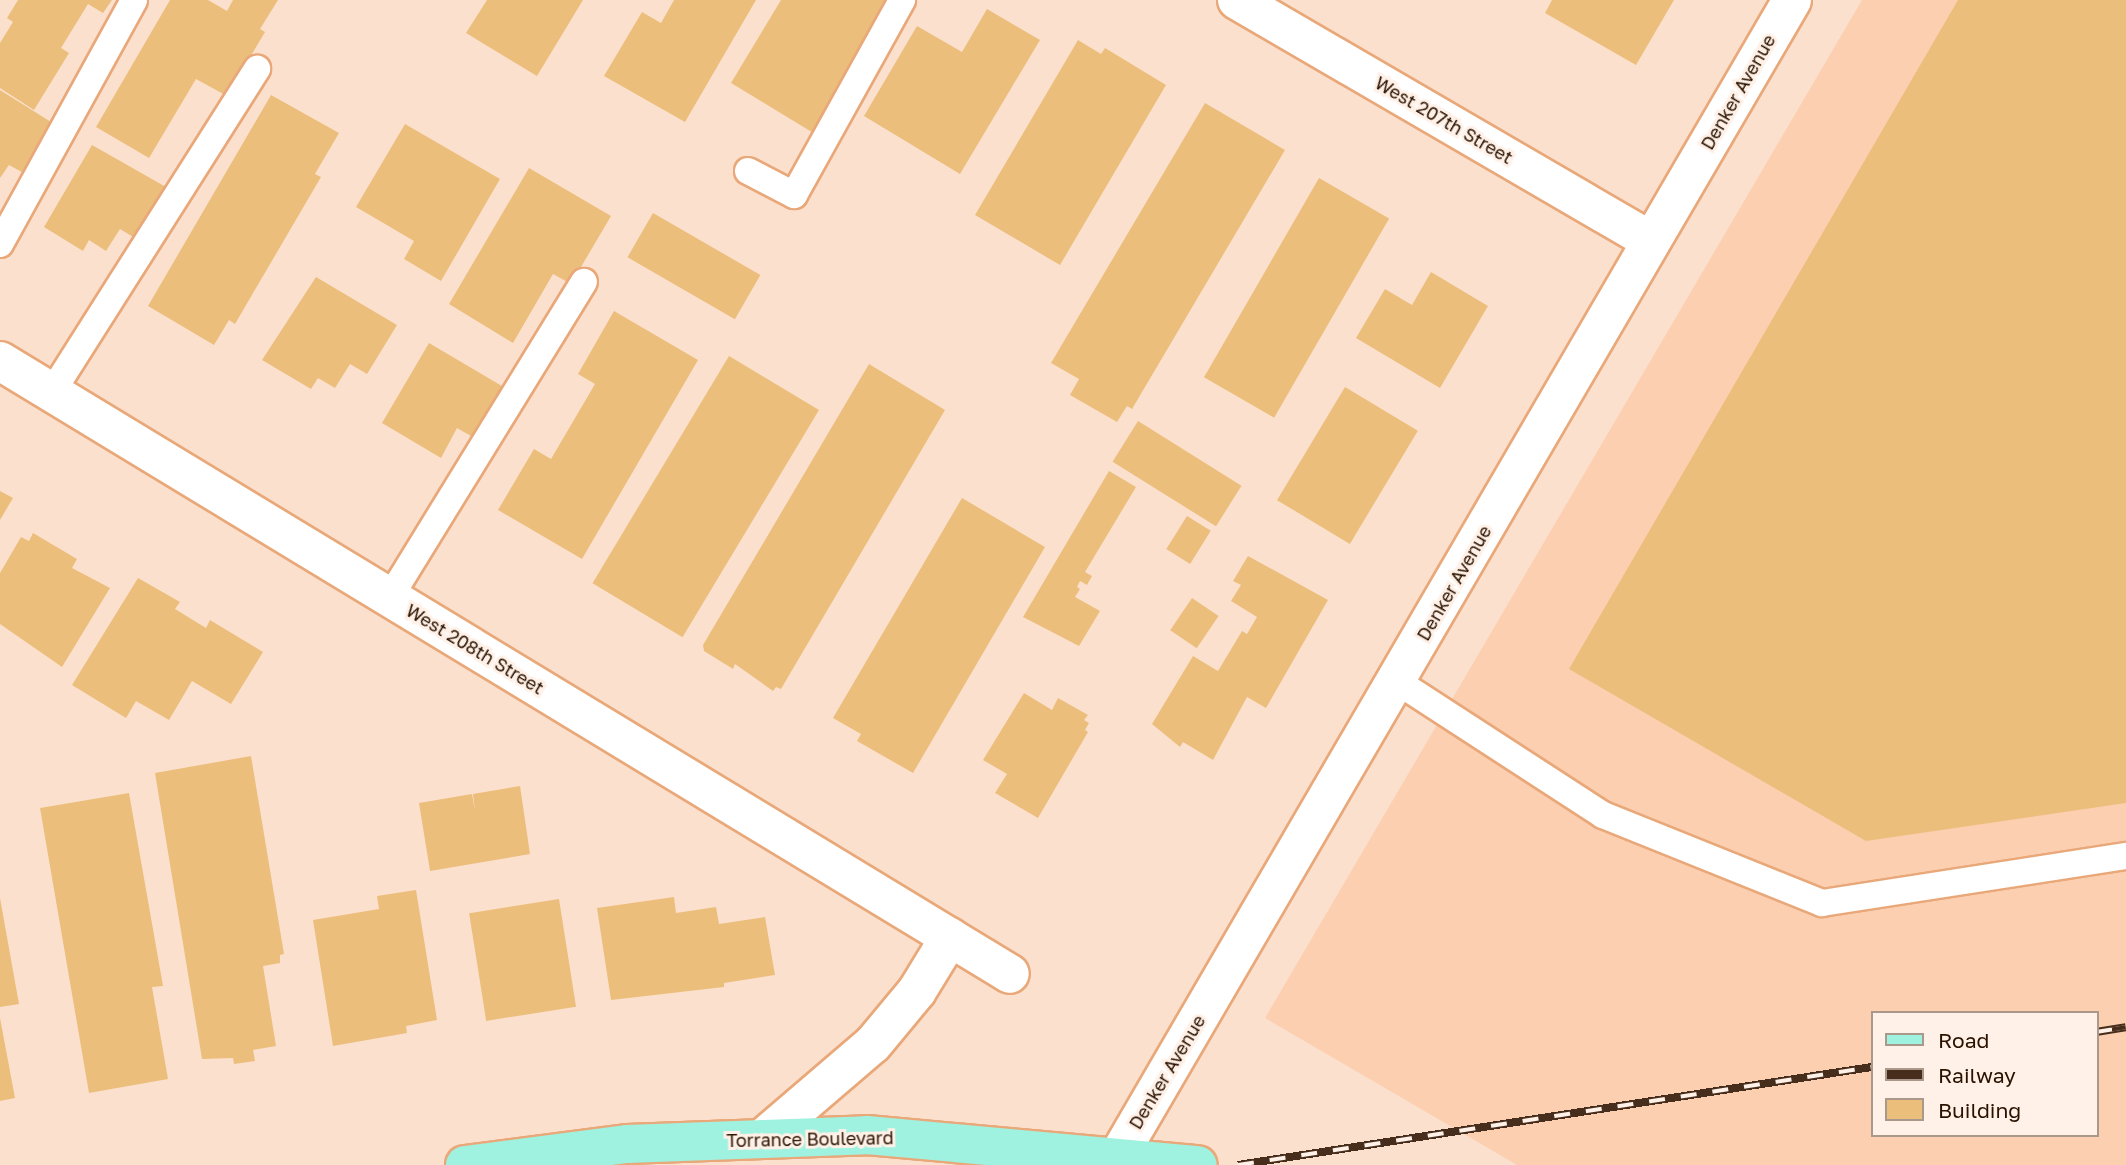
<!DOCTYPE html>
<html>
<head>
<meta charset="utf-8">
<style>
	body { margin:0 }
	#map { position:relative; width:2126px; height:1165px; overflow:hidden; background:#fce0ce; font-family:"Golos Text",sans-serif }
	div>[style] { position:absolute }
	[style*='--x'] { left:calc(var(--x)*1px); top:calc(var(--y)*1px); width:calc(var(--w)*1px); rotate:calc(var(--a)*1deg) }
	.built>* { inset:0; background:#fccfb0 }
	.building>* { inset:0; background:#ecbe7c; transform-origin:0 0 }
	.roads { filter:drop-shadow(2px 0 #e9a879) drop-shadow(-2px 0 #e9a879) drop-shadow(0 2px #e9a879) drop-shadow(0 -2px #e9a879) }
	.service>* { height:26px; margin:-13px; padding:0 13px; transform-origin:13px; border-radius:13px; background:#fff }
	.minor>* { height:38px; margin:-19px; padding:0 19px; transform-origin:19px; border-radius:19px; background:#fff }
	.primary>* { height:38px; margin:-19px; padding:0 19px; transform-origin:19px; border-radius:19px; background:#a0f2e0 }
	.rail>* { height:8px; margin-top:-4px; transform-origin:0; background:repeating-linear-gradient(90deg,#fff1e7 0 16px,#462d1c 0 32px); box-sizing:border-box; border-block:2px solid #462d1c }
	span { translate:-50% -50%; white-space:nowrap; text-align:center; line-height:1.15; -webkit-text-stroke:6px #fff1e7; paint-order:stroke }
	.street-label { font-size:18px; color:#2a1201 }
	.legend { position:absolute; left:1871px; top:1011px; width:228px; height:126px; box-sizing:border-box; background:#fff1e7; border:2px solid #aa988b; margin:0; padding:9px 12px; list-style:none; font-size:21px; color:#2a1201 }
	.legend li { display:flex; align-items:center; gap:14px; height:35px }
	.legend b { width:35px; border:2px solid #aa988b }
</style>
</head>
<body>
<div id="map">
	<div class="built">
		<i style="clip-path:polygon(evenodd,1862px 0,2126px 0,2126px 1165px,1517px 1165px,1265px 1018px,1862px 0,1872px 1013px,2096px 1013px,2096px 1135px,1872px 1135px,1872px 1013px)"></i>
	</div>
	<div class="building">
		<i style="clip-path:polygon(18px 0,112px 0,103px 13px,88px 4px,61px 48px,69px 53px,34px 110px,0 88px,0 43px,13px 22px,7px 18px)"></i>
		<i style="clip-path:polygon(170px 0,208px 0,227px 11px,233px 0,278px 0,260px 29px,265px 32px,227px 96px,196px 79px,149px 158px,96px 127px)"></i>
		<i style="clip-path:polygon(487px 0,583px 0,537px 76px,466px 33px)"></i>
		<i style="clip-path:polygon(674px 0,756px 0,685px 122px,604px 76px,642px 12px,661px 23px)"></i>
		<i style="clip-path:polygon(781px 0,895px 0,815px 134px,731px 83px)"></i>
		<i style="clip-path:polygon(1552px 0,1674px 0,1636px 65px,1545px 13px)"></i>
		<i style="clip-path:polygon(1958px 0,2126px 0,2126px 803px,1866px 841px,1569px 669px)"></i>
		<i style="clip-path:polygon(987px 9px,1040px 40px,960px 174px,864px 116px,917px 26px,962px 52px)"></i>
		<i style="clip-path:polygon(1078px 40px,1101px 54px,1105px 48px,1166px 85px,1060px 265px,975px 215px)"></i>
		<i style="clip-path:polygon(0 90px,59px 127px,29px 176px,9px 165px,0 178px)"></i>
		<i style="clip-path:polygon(271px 95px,339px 133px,315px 174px,321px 177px,235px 324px,229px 320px,214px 345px,148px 306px)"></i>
		<i style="clip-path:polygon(1205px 103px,1285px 150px,1132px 409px,1127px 406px,1117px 422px,1070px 395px,1079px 379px,1051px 363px)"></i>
		<i style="clip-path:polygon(405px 124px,500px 179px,441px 281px,404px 259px,414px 241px,356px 207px)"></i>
		<i style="clip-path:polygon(92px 145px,173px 191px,143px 243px,120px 229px,106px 251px,89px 240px,83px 251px,44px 227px)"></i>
		<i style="clip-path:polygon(529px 168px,611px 216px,571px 284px,553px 274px,513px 343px,449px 304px)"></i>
		<i style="left:1319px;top:178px;width:81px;height:230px;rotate:30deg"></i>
		<i style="left:653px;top:213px;width:124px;height:51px;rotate:30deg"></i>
		<i style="clip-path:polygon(1431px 272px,1488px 306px,1440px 388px,1356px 338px,1385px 289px,1412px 305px)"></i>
		<i style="clip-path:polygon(316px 277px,397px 325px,367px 374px,350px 364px,335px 388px,318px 378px,311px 389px,262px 360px)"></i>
		<i style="clip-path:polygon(614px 311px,698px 360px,582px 559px,498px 510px,534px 449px,551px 459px,595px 384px,578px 374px)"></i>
		<i style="clip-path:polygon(429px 343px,507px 389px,478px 440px,457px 428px,441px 458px,382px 423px)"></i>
		<i style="left:729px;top:356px;width:105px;height:265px;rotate:31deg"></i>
		<i style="clip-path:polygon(869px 364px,945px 410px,781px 689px,776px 687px,773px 691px,735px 664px,733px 669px,704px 651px,703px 645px)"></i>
		<i style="left:1345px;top:387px;width:85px;height:132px;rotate:31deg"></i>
		<i style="left:1138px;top:421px;width:122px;height:48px;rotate:32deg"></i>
		<i style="clip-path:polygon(1109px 471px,1136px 487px,1085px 572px,1092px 576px,1087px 585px,1080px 581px,1077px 587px,1080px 589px,1075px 597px,1100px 611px,1079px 646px,1023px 617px)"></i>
		<i style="clip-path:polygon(0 491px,13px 498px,0 520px)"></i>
		<i style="clip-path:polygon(962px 498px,1045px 547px,913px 773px,857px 741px,861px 734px,833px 718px)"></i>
		<i style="left:1187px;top:516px;width:28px;height:39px;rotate:32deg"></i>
		<i style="clip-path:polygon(33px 533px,77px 559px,72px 568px,110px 588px,62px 667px,0 624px,0 573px,21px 537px,29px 541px)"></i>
		<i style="clip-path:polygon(1248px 556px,1328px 600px,1266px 708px,1247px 697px,1213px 760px,1183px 742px,1180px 747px,1152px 724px,1193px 656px,1218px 671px,1242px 631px,1247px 634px,1257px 617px,1231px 601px,1241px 585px,1233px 581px)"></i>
		<i style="clip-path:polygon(138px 578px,180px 602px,175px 609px,206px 628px,210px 620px,263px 652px,231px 704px,192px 681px,169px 720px,136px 701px,126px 718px,72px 685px)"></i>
		<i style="left:1192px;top:598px;width:32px;height:39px;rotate:34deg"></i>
		<i style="clip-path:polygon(1024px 693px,1052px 710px,1058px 698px,1088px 715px,1084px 720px,1089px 723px,1085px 730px,1088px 732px,1038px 818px,995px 793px,1007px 774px,983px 760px)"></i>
		<i style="clip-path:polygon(251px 756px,284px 954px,280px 955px,280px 963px,263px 966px,276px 1046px,253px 1050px,255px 1061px,234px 1064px,233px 1058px,202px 1059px,155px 773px)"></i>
		<i style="clip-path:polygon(520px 786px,530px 854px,430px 871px,419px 803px,472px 794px,475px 811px,473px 794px)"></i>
		<i style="clip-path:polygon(129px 793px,163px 986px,152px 987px,168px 1079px,89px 1093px,40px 808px)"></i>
		<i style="clip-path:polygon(416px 890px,437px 1020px,406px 1026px,407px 1033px,333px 1046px,313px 920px,379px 909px,377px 896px)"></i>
		<i style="clip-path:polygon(674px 897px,676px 913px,716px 907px,719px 924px,765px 917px,775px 975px,724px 983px,724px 987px,611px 1000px,597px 908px)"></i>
		<i style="clip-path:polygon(0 898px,19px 1004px,0 1007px)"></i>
		<i style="left:559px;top:899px;width:109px;height:91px;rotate:81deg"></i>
		<i style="clip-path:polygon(0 1018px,15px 1098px,0 1101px)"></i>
	</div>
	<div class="roads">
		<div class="service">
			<i style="--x:748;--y:171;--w:52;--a:27.6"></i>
			<i style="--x:794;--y:195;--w:223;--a:-61"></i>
			<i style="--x:0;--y:244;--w:278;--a:-61.2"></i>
			<i style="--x:52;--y:392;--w:383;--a:-57.6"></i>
			<i style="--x:390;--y:597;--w:370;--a:-58.4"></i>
			<i style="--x:1398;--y:682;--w:244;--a:33"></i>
			<i style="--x:1603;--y:815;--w:236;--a:21.9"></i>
			<i style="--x:1822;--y:903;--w:308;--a:-8.8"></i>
		</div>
		<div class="minor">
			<i style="--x:1237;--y:0;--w:479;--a:30.2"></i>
			<i style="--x:0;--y:361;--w:1181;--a:31.25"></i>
			<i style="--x:762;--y:1139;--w:146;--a:-40.6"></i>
			<i style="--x:873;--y:1044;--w:69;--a:-50.3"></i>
			<i style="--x:917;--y:991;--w:63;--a:-58.6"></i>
			<i style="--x:1113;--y:1165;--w:1348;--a:-59.76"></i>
		</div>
		<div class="primary">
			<i style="--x:465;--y:1165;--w:163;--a:-7.4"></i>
			<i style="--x:627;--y:1144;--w:240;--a:-2.1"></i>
			<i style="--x:867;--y:1135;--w:332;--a:5.2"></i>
		</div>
	</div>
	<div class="rail">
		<i style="--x:2096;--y:1032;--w:30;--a:-9"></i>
		<i style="--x:1238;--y:1165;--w:642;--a:-8.79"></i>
	</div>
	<div class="street-label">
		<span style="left:1738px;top:92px;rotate:-60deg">Denker Avenue</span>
		<span style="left:1444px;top:120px;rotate:30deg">West 207th Street</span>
		<span style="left:1454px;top:583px;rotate:-60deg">Denker Avenue</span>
		<span style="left:475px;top:649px;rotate:31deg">West 208th Street</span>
		<span style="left:1167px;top:1072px;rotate:-59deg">Denker Avenue</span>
		<span style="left:810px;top:1139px;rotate:-1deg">Torrance Boulevard</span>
	</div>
	<ul class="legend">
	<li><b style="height:9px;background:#a0f2e0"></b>Road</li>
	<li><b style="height:9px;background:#462d1c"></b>Railway</li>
	<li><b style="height:19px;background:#ecbe7c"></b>Building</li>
	</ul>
</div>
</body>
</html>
